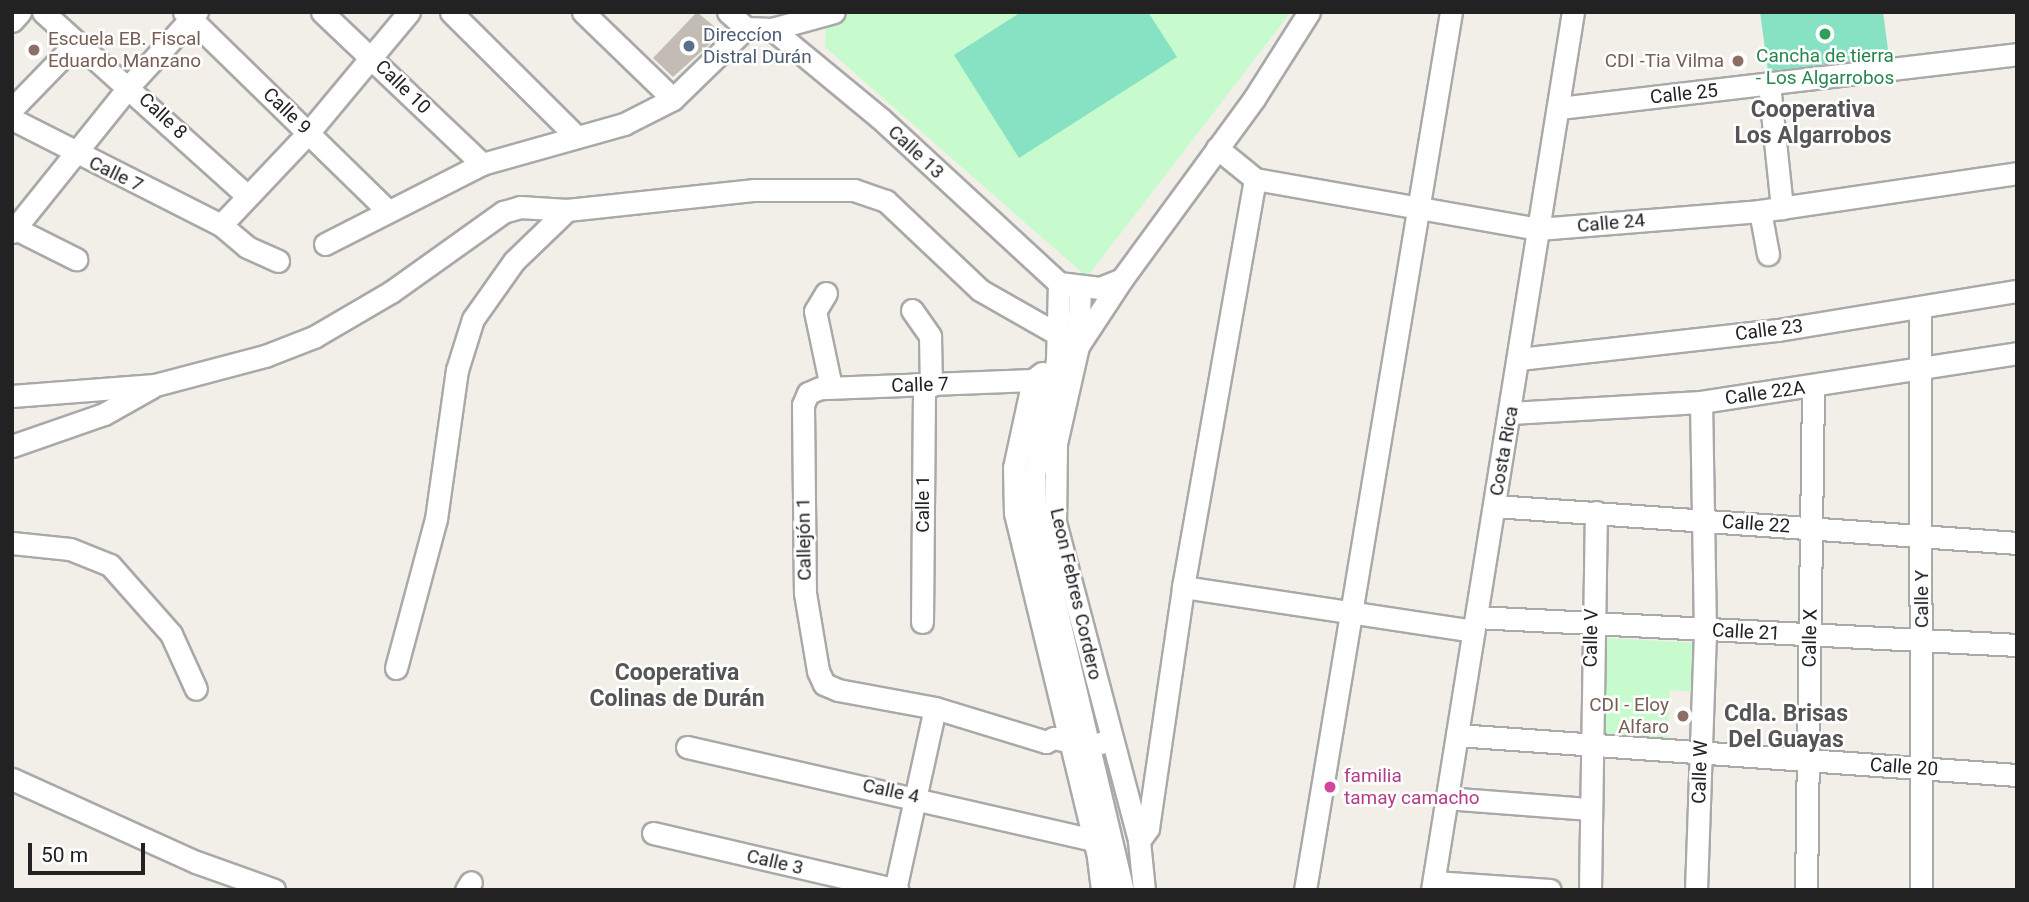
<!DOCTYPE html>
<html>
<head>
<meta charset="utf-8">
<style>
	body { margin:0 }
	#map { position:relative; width:2029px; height:902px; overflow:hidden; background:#f2efe9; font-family:Roboto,sans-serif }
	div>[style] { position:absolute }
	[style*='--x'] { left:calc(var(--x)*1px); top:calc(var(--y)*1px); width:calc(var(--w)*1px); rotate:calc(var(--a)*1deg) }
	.park>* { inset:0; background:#c7fbcd }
	.pitch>* { inset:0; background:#86e2c3 }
	.building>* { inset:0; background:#c3bcb4 }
	.roads { filter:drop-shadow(2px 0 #a9a9a9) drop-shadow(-2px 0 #a9a9a9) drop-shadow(0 2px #a9a9a9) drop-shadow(0 -2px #a9a9a9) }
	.minor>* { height:21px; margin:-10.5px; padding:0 10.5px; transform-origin:10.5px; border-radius:10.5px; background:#fff }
	.dots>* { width:19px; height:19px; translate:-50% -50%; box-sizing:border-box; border:4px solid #fff; border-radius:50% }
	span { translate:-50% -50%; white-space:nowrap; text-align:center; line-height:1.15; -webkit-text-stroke:5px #fff; paint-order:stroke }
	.service-label { font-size:19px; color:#4e5e75 }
	.left { translate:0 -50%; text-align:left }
	.education-label { font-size:19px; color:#785e54 }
	.right { translate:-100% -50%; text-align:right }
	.leisure-label { font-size:19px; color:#27864d }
	.street-label { font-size:19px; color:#222 }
	.hotel-label { font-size:19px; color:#b23c85 }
	.quarter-label { font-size:23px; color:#555; font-weight:700 }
	.frame { position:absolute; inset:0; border:14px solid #222; pointer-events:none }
	.scale { position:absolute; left:28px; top:843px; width:117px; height:32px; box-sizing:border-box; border:4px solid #222; border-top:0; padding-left:9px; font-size:21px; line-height:24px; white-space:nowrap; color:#222; -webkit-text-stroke:5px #fff; paint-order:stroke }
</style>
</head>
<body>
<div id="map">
	<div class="park">
		<i style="clip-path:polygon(849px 12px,1291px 12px,1087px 277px,825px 47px,826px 21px)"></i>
		<i style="clip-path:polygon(1606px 638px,1699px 643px,1700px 692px,1670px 690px,1667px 740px,1606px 739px)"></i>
	</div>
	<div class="pitch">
		<i style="clip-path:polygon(1021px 12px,1148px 12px,1177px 57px,1019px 158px,954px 55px)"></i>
		<i style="clip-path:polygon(1760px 12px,1883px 12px,1889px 57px,1768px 71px)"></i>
	</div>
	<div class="building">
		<i style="clip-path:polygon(697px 12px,722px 33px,673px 77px,653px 58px)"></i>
	</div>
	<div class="roads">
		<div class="minor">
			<i style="--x:43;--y:12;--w:275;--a:42"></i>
			<i style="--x:184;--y:12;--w:285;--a:44.3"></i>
			<i style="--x:322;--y:12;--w:221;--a:43.5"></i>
			<i style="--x:451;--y:12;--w:177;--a:44.8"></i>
			<i style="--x:583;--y:12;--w:125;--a:44"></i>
			<i style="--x:728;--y:12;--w:24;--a:42"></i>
			<i style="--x:746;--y:28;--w:26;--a:2"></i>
			<i style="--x:772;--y:29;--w:64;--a:-15.3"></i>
			<i style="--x:12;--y:21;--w:12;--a:-48"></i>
			<i style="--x:772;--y:29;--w:140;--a:39.5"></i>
			<i style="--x:880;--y:118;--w:243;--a:42.7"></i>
			<i style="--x:1059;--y:283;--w:41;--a:7"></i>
			<i style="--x:1100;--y:288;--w:24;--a:-22"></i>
			<i style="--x:1122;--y:279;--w:225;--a:-53.8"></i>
			<i style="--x:1255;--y:97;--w:101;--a:-57.6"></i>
			<i style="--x:1769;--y:84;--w:125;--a:84"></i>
			<i style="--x:1559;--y:108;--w:461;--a:-6.7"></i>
			<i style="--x:12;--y:109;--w:92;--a:-45.9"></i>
			<i style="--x:12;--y:119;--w:234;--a:26.9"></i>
			<i style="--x:221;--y:225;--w:34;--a:40"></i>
			<i style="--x:247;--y:247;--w:34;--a:24"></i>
			<i style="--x:1217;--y:148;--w:49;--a:39.2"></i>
			<i style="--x:1255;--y:179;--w:287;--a:10"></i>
			<i style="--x:1538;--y:229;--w:223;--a:-4.6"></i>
			<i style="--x:1760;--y:211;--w:260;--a:-8.4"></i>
			<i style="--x:1760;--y:211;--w:44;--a:79.5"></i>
			<i style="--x:221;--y:225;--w:128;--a:-46.6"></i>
			<i style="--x:309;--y:132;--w:156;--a:-50.2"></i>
			<i style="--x:12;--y:227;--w:72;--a:26.6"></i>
			<i style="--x:12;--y:232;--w:189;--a:-51.2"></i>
			<i style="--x:130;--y:85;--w:99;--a:-47.5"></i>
			<i style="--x:325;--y:244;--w:176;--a:-27"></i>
			<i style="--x:482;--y:164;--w:148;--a:-15.7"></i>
			<i style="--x:624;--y:124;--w:55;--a:-27"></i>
			<i style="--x:673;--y:99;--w:102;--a:-44.2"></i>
			<i style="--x:1059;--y:283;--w:77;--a:91.5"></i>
			<i style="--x:1057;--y:360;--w:116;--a:101.4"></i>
			<i style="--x:1034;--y:474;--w:45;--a:88.7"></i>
			<i style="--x:1035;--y:519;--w:381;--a:76.7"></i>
			<i style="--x:1080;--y:287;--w:59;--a:91.9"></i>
			<i style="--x:1078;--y:346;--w:100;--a:102.7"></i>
			<i style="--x:1056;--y:444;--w:78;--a:90.7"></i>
			<i style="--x:1055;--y:522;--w:330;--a:75.2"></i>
			<i style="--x:1139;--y:841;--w:49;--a:84.2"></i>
			<i style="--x:826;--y:293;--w:21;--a:121"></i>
			<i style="--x:815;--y:311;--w:78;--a:78.1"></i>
			<i style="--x:1920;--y:309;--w:581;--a:89.9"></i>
			<i style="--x:912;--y:310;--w:32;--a:55"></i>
			<i style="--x:930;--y:336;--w:50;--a:88.9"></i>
			<i style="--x:1519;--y:359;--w:261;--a:-6.4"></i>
			<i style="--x:1778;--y:330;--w:242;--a:-9.3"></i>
			<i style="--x:1042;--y:373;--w:11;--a:142"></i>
			<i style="--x:1033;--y:380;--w:90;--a:102.2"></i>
			<i style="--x:1014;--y:468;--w:45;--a:88.7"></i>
			<i style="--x:1015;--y:513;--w:354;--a:76.4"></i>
			<i style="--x:1098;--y:857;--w:33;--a:83"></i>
			<i style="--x:1033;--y:380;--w:213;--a:177.8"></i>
			<i style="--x:820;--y:388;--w:13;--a:157"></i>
			<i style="--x:808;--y:393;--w:13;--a:113"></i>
			<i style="--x:803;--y:405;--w:188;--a:89.4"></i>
			<i style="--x:805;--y:593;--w:79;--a:80.5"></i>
			<i style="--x:818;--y:671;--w:14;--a:65"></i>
			<i style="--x:824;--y:684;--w:15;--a:23"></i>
			<i style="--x:838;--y:690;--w:99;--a:10.5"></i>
			<i style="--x:935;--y:708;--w:116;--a:17"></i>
			<i style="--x:1046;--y:742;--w:9;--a:-27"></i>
			<i style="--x:1054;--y:738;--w:37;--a:13"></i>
			<i style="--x:1090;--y:746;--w:22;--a:-16"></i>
			<i style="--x:12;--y:396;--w:143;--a:-4.4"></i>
			<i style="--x:155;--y:385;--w:114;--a:-14.8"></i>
			<i style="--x:265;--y:356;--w:53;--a:-21.2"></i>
			<i style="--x:314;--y:337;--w:89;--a:-30.3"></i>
			<i style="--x:391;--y:292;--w:138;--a:-35.5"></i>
			<i style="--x:503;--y:212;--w:18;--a:-16"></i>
			<i style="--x:520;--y:207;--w:47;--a:3.7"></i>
			<i style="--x:567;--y:210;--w:189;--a:-6.1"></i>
			<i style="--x:755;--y:190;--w:99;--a:0"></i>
			<i style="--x:854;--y:190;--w:34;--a:19"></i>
			<i style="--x:886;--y:201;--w:129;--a:43.4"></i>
			<i style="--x:980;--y:290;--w:113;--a:29.7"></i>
			<i style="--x:1078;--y:346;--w:80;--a:-56.7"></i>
			<i style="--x:1510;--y:413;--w:191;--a:-3.3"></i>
			<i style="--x:1701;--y:402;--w:320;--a:-8.8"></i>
			<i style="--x:12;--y:446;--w:97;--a:-19.2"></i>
			<i style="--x:104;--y:414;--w:55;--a:-29.4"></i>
			<i style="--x:1495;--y:506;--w:523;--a:4.05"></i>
			<i style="--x:12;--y:543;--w:58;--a:5.9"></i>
			<i style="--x:70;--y:549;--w:43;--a:21.8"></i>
			<i style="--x:110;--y:565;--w:92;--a:48.5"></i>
			<i style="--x:171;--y:634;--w:60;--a:65.6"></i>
			<i style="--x:1183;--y:587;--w:293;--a:8.6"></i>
			<i style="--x:1476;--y:617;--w:542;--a:2.96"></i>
			<i style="--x:922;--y:622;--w:235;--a:-89.5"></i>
			<i style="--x:396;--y:668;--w:154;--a:-75"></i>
			<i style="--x:436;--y:519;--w:150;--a:-82"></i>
			<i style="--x:457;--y:370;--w:53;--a:-72.6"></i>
			<i style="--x:473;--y:319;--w:71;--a:-54.7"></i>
			<i style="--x:514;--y:261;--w:74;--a:-43.9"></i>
			<i style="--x:1457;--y:735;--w:561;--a:4.09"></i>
			<i style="--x:687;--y:747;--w:417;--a:12.9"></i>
			<i style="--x:12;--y:779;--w:202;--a:24.3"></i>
			<i style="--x:196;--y:862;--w:83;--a:19.7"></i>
			<i style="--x:1446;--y:798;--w:144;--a:4.4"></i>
			<i style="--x:653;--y:833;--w:251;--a:13.1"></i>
			<i style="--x:1139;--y:841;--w:16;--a:-55"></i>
			<i style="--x:1148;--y:828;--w:244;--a:-81.7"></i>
			<i style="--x:1183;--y:587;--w:414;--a:-80"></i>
			<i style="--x:1434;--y:882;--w:116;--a:3.9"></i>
			<i style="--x:466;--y:890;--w:9;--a:-58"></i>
			<i style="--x:895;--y:890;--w:186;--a:-77.6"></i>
			<i style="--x:1305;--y:890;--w:890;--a:-80.56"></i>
			<i style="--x:1432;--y:890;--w:889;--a:-80.88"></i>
			<i style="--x:1590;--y:890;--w:378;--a:-89.1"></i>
			<i style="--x:1696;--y:890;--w:260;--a:-88"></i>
			<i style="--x:1705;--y:630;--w:228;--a:-91"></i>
			<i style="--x:1806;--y:890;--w:504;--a:-89.2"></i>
		</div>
	</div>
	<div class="dots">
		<i style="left:1825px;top:34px;background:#2e9e5b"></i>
		<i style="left:689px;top:46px;background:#5c6f8a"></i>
		<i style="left:34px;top:50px;background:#8d6e63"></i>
		<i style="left:1738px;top:61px;background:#8d6e63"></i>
		<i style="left:1683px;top:716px;background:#8d6e63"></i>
		<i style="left:1330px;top:787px;background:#d1479c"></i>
	</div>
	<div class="service-label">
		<span class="left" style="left:703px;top:46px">Direccíon<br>Distral Durán</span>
	</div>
	<div class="education-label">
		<span class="left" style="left:48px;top:50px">Escuela EB. Fiscal<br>Eduardo Manzano</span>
		<span class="right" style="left:1724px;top:61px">CDI -Tia Vilma</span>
		<span class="right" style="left:1669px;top:716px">CDI - Eloy<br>Alfaro</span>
	</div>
	<div class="leisure-label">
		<span style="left:1825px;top:67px">Cancha de tierra<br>- Los Algarrobos</span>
	</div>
	<div class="street-label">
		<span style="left:403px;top:87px;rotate:44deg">Calle 10</span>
		<span style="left:1684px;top:94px;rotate:-6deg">Calle 25</span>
		<span style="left:287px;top:111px;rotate:44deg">Calle 9</span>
		<span style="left:163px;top:116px;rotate:43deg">Calle 8</span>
		<span style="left:916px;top:152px;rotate:43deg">Calle 13</span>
		<span style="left:116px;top:174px;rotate:26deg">Calle 7</span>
		<span style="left:1611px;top:223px;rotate:-5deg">Calle 24</span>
		<span style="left:1769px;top:330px;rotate:-7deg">Calle 23</span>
		<span style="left:920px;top:385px;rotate:-2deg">Calle 7</span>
		<span style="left:1765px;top:393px;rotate:-8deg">Calle 22A</span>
		<span style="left:1504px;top:451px;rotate:-80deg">Costa Rica</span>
		<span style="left:923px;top:504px;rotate:-90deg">Calle 1</span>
		<span style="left:1756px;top:524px;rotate:4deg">Calle 22</span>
		<span style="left:804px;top:539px;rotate:-91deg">Callejón 1</span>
		<span style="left:1076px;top:594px;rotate:77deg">Leon Febres Cordero</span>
		<span style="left:1922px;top:599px;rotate:-90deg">Calle Y</span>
		<span style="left:1746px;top:632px;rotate:3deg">Calle 21</span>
		<span style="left:1591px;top:638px;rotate:-89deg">Calle V</span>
		<span style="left:1810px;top:638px;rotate:-89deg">Calle X</span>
		<span style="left:1904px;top:767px;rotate:4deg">Calle 20</span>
		<span style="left:1700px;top:772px;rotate:-88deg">Calle W</span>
		<span style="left:891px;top:791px;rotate:12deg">Calle 4</span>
		<span style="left:775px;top:862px;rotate:13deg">Calle 3</span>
	</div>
	<div class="hotel-label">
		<span class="left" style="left:1344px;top:787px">familia<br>tamay camacho</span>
	</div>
	<div class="quarter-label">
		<span style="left:1813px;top:123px">Cooperativa<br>Los Algarrobos</span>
		<span style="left:677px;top:686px">Cooperativa<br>Colinas de Durán</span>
		<span style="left:1786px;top:727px">Cdla. Brisas<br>Del Guayas</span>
	</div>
	<div class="frame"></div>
	<div class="scale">50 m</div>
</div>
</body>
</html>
